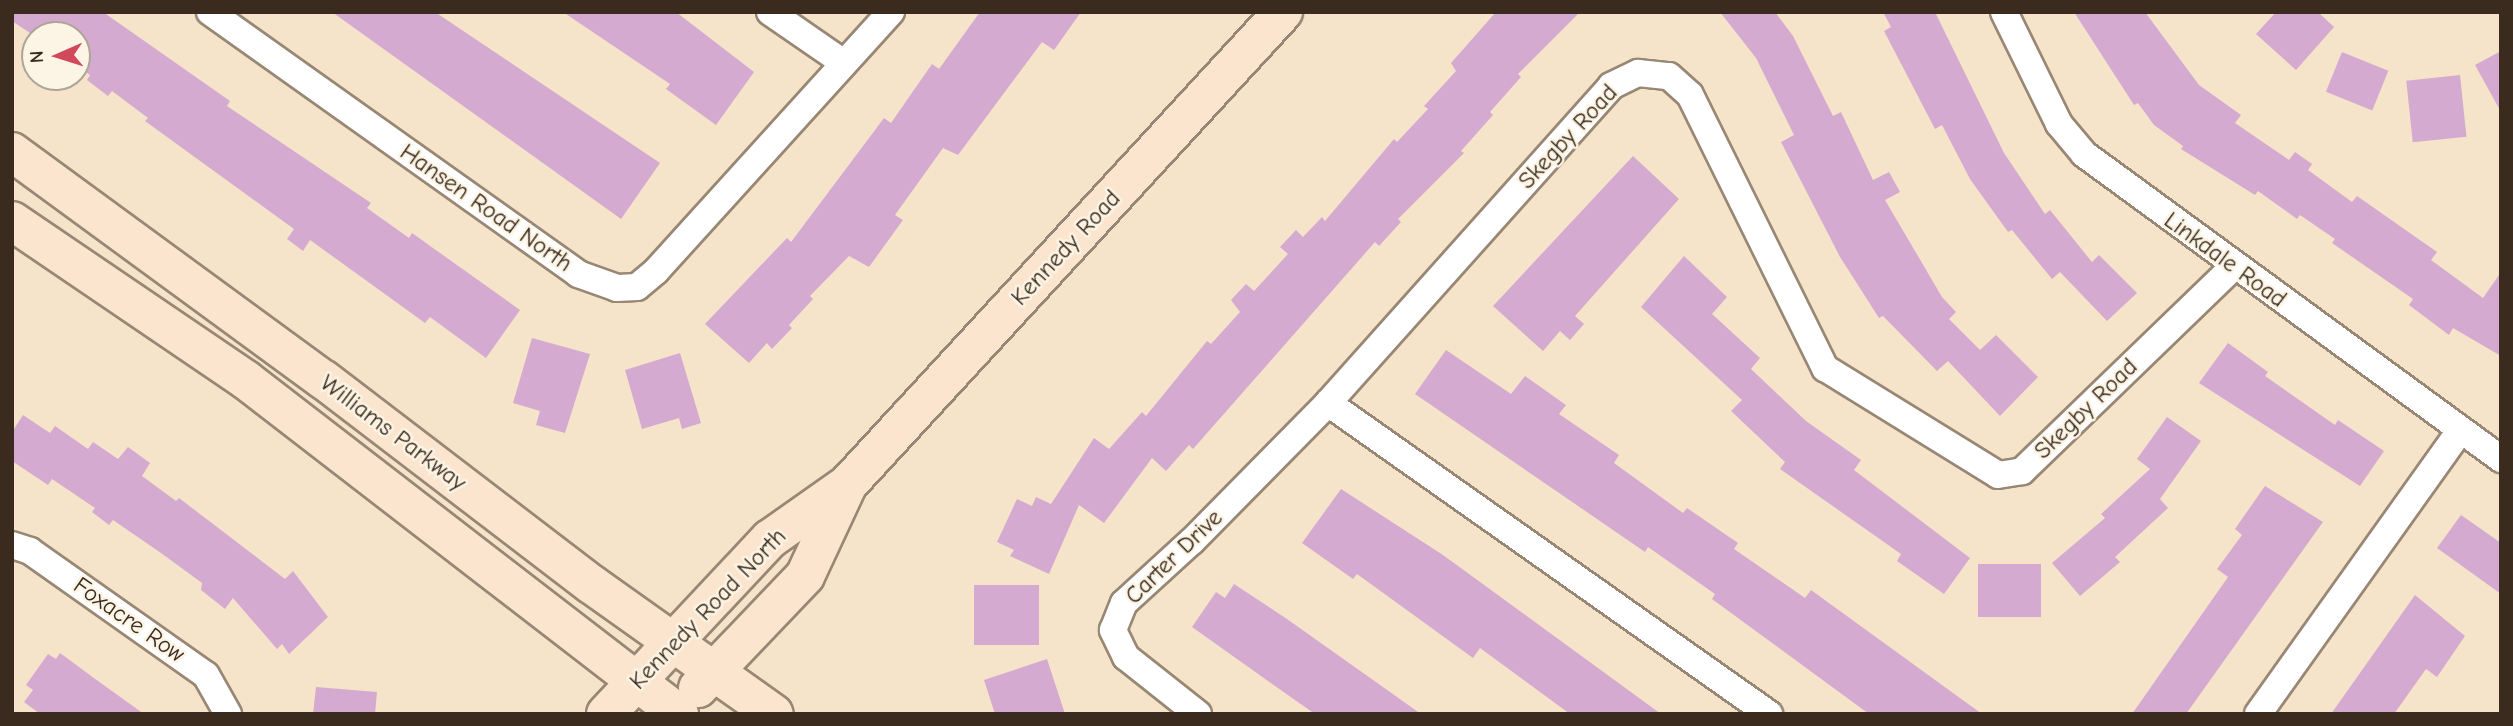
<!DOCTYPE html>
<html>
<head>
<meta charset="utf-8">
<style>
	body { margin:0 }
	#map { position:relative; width:2513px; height:726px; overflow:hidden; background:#f5e4ca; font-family:"Comic Neue",sans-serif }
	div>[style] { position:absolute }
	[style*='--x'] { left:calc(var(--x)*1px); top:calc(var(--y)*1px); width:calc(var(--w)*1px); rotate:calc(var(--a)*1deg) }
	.building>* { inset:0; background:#d5aad0; transform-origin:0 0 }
	.roads { filter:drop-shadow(2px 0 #988774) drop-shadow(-2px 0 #988774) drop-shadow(0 2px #988774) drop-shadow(0 -2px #988774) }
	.street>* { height:26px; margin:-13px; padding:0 13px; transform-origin:13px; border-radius:13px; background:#fff }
	.secondary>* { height:38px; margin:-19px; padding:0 19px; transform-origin:19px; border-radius:19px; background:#fce5cf }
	span { translate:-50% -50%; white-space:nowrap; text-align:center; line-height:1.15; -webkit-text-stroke:5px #fcf5e5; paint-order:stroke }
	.street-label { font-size:24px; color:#3b2a1e }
	.frame { position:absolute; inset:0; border:14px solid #3b2a1e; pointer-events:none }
	.north { position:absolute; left:21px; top:21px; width:70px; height:70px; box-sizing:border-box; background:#fcf5e5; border:2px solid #afa495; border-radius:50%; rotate:267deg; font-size:19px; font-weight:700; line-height:28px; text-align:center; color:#3b2a1e }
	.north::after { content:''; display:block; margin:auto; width:24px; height:32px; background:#d1495b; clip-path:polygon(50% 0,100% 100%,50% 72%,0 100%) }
</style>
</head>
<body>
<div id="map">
	<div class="building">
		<i style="clip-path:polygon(12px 12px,103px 12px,230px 101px,227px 106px,371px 203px,367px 208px,409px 238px,412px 233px,520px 310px,486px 358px,430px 317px,425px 323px,310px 240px,303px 251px,287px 239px,294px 229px,145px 121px,148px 118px,112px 91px,108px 96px,87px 80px,90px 75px,77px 66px,77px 35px,33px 35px,12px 21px)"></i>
		<i style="clip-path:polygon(332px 12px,435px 12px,660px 163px,621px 219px)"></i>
		<i style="clip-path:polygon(563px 12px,676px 12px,754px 72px,716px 125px,666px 89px,670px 84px)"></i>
		<i style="clip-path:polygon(980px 12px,1081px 12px,1054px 50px,1042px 42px,958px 155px,943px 148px,895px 215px,903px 220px,869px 267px,849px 256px,810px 296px,813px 299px,789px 325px,792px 328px,772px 349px,767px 343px,749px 363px,705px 324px,787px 238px,791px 242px,884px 118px,891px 123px,932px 64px,939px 69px)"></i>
		<i style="clip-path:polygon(1496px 12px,1580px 12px,1518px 74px,1521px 77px,1490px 112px,1493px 115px,1461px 151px,1464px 153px,1398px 219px,1401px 222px,1379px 246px,1375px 242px,1193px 449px,1189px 445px,1166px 471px,1152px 458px,1104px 523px,1079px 505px,1049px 574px,1010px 556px,1014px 550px,997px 542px,1017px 499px,1032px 506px,1036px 497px,1051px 504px,1094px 438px,1109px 449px,1142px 412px,1146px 416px,1207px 341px,1211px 344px,1240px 312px,1231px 300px,1246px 284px,1254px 291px,1288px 254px,1280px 247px,1296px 230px,1303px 237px,1322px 217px,1325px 221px,1394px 139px,1397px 142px,1428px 109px,1424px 106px,1456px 71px,1451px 63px)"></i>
		<i style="clip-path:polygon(1720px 12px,1775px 12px,1793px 36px,1833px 116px,1841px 112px,1873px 180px,1889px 172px,1900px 192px,1885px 200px,1942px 297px,1956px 312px,1949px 319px,1980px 350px,1996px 335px,2038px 377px,2000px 416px,1948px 361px,1937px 371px,1883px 316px,1879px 318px,1840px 257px,1781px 142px,1794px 135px,1756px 58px)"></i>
		<i style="clip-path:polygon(1883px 12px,1935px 12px,2004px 153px,2045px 214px,2050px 210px,2092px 262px,2099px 255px,2137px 293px,2107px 321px,2060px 272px,2052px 279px,2012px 230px,2008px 232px,1970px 179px,1942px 125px,1935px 129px,1884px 31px,1891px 27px)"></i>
		<i style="clip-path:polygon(2074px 12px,2145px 12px,2199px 85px,2241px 115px,2235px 123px,2289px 160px,2295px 152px,2312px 164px,2308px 170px,2352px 202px,2357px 196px,2437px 252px,2431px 260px,2483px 298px,2501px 272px,2501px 356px,2453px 328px,2449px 335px,2409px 305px,2413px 299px,2332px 243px,2335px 239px,2300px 215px,2297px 219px,2258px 191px,2255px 195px,2181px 149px,2183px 146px,2154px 125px,2138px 103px,2134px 105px)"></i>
		<i style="clip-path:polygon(2276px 12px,2318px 12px,2334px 27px,2296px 70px,2256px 34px)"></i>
		<i style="clip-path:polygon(2501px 51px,2501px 112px,2475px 65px)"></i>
		<i style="left:2342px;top:52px;width:50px;height:43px;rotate:22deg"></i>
		<i style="left:2460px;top:75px;width:62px;height:54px;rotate:84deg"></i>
		<i style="clip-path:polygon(1633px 156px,1679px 199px,1575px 316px,1584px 324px,1570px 340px,1560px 331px,1543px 351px,1493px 306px)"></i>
		<i style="clip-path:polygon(1684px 256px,1727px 297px,1712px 314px,1760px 358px,1751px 369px,1806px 421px,1861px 460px,1854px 470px,1970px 558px,1944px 594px,1897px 561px,1901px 554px,1780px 469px,1785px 462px,1731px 411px,1742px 400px,1641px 307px)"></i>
		<i style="clip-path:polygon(532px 338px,590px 354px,565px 433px,536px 425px,540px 411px,513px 403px)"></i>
		<i style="clip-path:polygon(2228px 343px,2268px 372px,2265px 376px,2335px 425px,2338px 420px,2384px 451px,2360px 486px,2199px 383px)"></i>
		<i style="clip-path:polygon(1446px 350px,1511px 394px,1525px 376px,1566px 405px,1559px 414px,1619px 455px,1614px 463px,1683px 513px,1687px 508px,1738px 543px,1734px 549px,1805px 598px,1811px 590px,1982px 714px,1869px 714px,1712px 599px,1715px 594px,1648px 547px,1645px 552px,1415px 394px)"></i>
		<i style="clip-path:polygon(680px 353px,701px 423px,682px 429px,679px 418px,642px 429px,625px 370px)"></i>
		<i style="clip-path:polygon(23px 415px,50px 433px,55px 426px,88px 449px,93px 442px,118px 459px,128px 447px,150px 463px,142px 476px,176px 501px,179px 498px,285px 579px,293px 571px,328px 617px,289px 654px,282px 644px,277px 649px,233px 598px,225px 609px,201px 590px,202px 583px,161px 553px,113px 520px,109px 525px,92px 512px,95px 508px,52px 479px,48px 485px,12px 461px,12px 432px)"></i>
		<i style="clip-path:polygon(2167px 417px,2201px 441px,2160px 499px,2168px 508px,2115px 557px,2120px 562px,2080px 596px,2052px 563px,2105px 518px,2101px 514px,2150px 469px,2137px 459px)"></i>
		<i style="clip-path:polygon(2265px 486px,2323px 522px,2186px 714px,2132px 714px,2228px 577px,2217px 569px,2242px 535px,2235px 529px)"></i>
		<i style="clip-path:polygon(1341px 489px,1443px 555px,1661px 714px,1570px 714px,1480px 648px,1473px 658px,1357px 574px,1353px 579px,1302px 543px)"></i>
		<i style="clip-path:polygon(2461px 515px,2501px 543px,2501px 594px,2437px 548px)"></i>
		<i style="left:1978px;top:564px;width:63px;height:53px"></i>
		<i style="clip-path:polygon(1234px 584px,1287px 619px,1421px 714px,1315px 714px,1268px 681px,1192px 627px,1216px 592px,1225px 598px)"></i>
		<i style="left:974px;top:585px;width:65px;height:60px"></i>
		<i style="clip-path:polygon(2415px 595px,2465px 636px,2437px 677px,2426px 669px,2394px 714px,2331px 714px)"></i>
		<i style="clip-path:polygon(60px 653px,98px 681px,144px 714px,40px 714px,24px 702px,33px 690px,26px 685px,48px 654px,56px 659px)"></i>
		<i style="clip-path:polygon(1047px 659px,1065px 714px,995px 714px,984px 680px)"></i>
		<i style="clip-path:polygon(316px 687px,377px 692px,375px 714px,313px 714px)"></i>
	</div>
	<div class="roads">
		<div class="street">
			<i style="--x:210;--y:12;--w:452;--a:35.4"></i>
			<i style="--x:578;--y:274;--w:41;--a:19.7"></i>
			<i style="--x:617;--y:288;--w:20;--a:-3"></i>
			<i style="--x:637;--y:287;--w:25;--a:-40"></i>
			<i style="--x:656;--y:271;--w:350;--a:-47.8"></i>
			<i style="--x:770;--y:12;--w:90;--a:34.6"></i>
			<i style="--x:2004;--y:12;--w:125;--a:63.8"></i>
			<i style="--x:2059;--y:124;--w:39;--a:50"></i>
			<i style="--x:2084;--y:154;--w:517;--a:36.18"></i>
			<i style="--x:1328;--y:403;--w:540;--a:35.19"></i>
			<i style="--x:12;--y:545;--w:19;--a:18"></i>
			<i style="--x:30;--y:551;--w:215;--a:35.2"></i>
			<i style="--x:206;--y:675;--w:45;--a:60.6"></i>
			<i style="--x:1198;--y:714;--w:92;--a:-141.6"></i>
			<i style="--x:1126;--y:657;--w:30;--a:-116"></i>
			<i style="--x:1113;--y:630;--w:29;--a:-68"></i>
			<i style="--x:1124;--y:603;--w:92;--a:-42.4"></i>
			<i style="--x:1192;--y:541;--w:194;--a:-45.4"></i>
			<i style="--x:1328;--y:403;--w:425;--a:-48.2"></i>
			<i style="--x:1611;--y:86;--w:30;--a:-26"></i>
			<i style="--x:1638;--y:73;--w:31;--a:6"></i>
			<i style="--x:1669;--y:76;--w:28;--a:42"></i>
			<i style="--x:1690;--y:95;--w:305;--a:63.7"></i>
			<i style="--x:1825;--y:368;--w:203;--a:31.7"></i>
			<i style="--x:1998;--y:475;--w:24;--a:-9"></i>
			<i style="--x:2022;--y:471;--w:293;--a:-44"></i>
			<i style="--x:2258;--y:714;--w:348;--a:-54.5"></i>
		</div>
		<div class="secondary">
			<i style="--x:12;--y:152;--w:386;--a:36.2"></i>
			<i style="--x:324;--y:380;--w:336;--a:37.4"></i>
			<i style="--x:591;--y:584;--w:224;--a:35.4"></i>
			<i style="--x:12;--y:221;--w:283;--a:34.2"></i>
			<i style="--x:246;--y:380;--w:547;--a:37.65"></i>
			<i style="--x:698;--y:688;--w:155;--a:-46.3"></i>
			<i style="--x:805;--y:576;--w:99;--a:-65"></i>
			<i style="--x:606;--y:714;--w:240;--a:-46.9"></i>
			<i style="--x:770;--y:539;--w:95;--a:-35.2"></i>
			<i style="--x:848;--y:484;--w:642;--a:-47.34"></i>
		</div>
	</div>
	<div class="street-label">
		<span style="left:1568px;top:137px;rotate:-47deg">Skegby Road</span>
		<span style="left:486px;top:208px;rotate:35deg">Hansen Road North</span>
		<span style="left:1066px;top:248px;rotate:-47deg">Kennedy Road</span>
		<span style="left:2225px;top:260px;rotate:36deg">Linkdale Road</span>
		<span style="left:2086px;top:409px;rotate:-44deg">Skegby Road</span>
		<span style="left:393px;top:433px;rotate:37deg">Williams Parkway</span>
		<span style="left:1174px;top:557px;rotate:-44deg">Carter Drive</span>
		<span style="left:708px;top:609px;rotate:-46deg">Kennedy Road North</span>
		<span style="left:129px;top:620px;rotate:35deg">Foxacre Row</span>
	</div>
	<div class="frame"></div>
	<div class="north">N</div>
</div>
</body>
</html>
